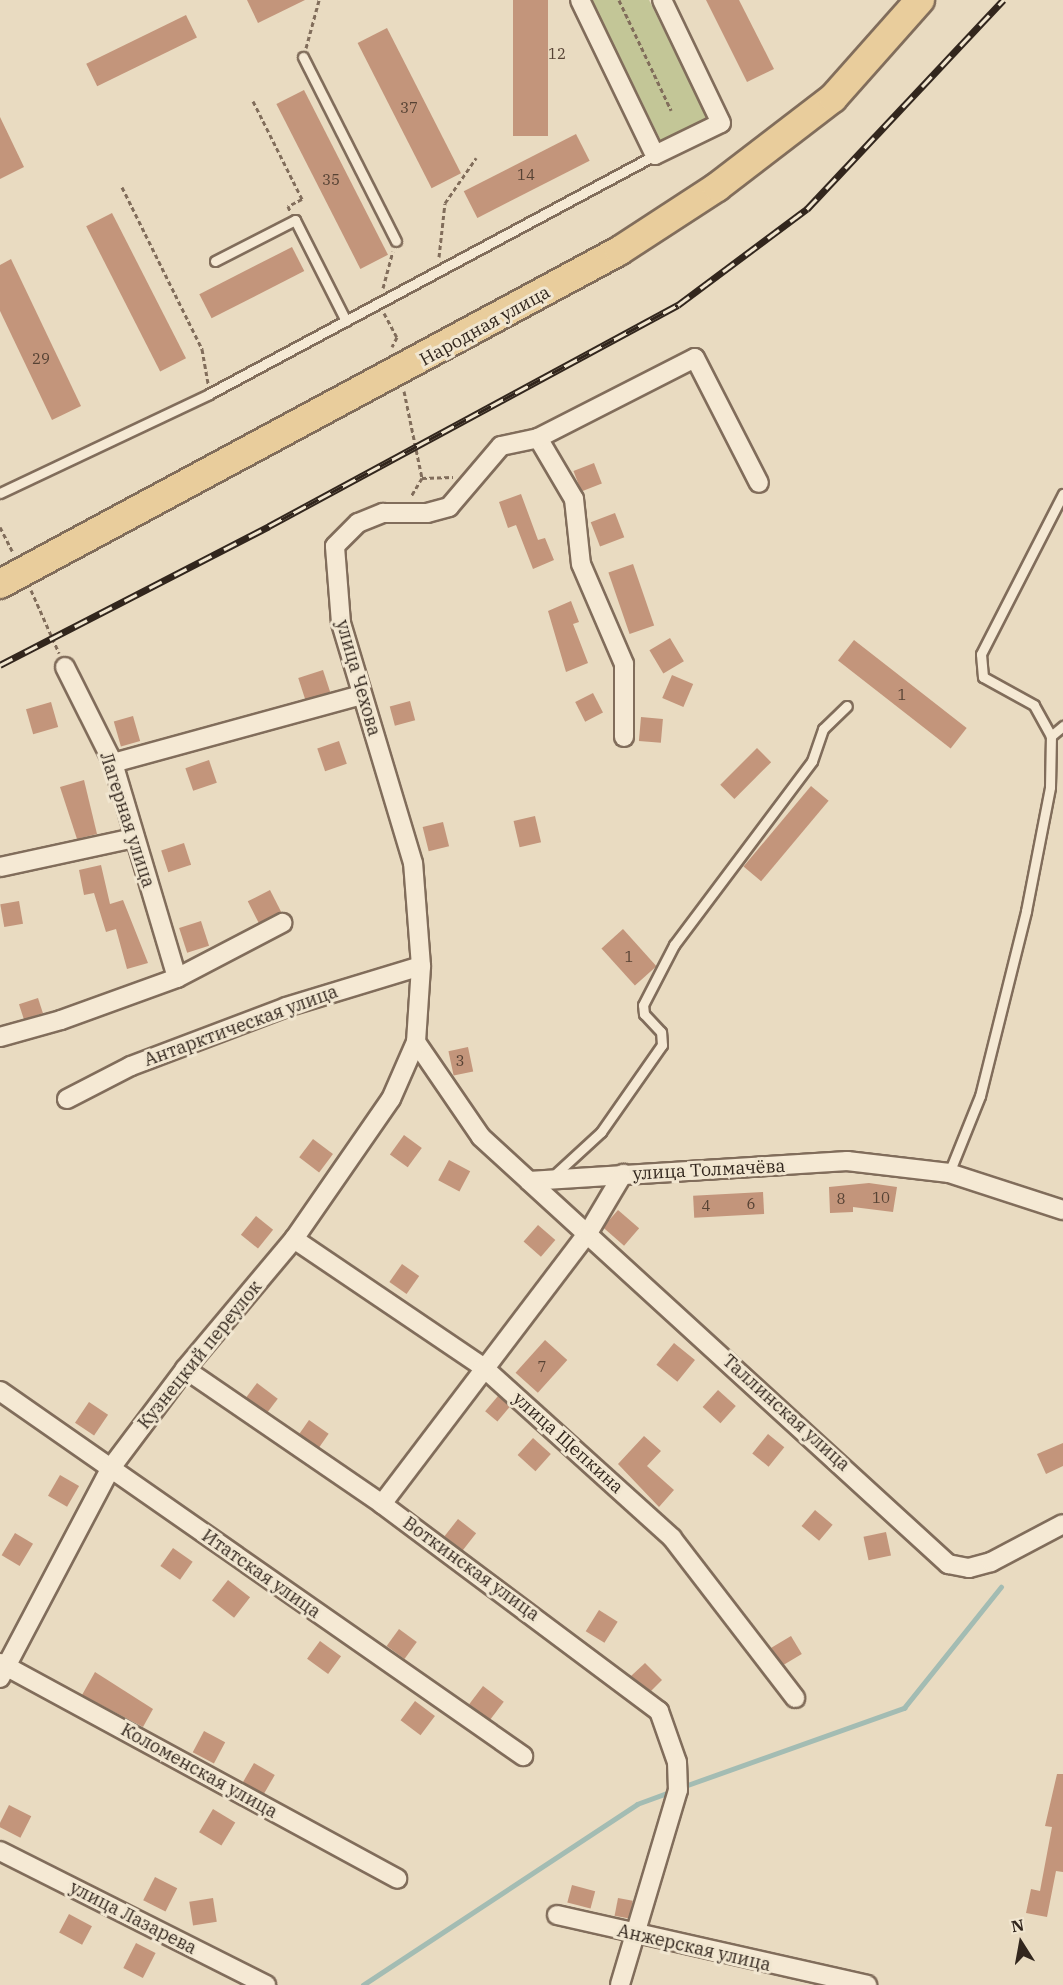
<!DOCTYPE html>
<html>
<head>
<meta charset="utf-8">
<style>
	body { margin:0 }
	#map { position:relative; width:1063px; height:1985px; overflow:hidden; background:#e9dbc1; font-family:"IBM Plex Serif",serif }
	div>[style] { position:absolute }
	[style*='--x'] { left:calc(var(--x)*1px); top:calc(var(--y)*1px); width:calc(var(--w)*1px); rotate:calc(var(--a)*1deg) }
	.green>* { inset:0; background:#c3c697 }
	.stream>* { height:4.5px; margin:-2.25px; padding:0 2.25px; transform-origin:2.25px; border-radius:2.25px; background:#a3bcb3 }
	.building>* { inset:0; background:#c3957b; transform-origin:0 0 }
	.path>* { height:3px; margin-top:-1.5px; transform-origin:0; background:repeating-linear-gradient(90deg,#816d5b 0 4.5px,transparent 0 7.5px) }
	.roads { filter:drop-shadow(2px 0 #816d5b) drop-shadow(-2px 0 #816d5b) drop-shadow(0 2px #816d5b) drop-shadow(0 -2px #816d5b) }
	.service>* { height:9px; margin:-4.5px; padding:0 4.5px; transform-origin:4.5px; border-radius:4.5px; background:#f5e9d4 }
	.minor>* { height:18px; margin:-9px; padding:0 9px; transform-origin:9px; border-radius:9px; background:#f5e9d4 }
	.primary>* { height:28px; margin:-14px; padding:0 14px; transform-origin:14px; border-radius:14px; background:#e9cd9c }
	.rail>* { height:7px; margin-top:-3.5px; transform-origin:0; background:repeating-linear-gradient(90deg,#f1e6d0 0 14px,#32261d 0 28px); box-sizing:border-box; border-block:2px solid #32261d }
	span { translate:-50% -50%; white-space:nowrap; text-align:center; line-height:1.15; -webkit-text-stroke:6px #f1e6d0; paint-order:stroke }
	.number-label { font-size:15px; color:#564234 }
	.number-label span { -webkit-text-stroke-width:0 }
	.street-label { font-size:18px; color:#32261d }
	.north { position:absolute; left:991px; top:1913px; width:60px; height:60px; -webkit-text-stroke:4px #f1e6d0; paint-order:stroke; rotate:349deg; font-size:16px; font-weight:700; line-height:24px; text-align:center; color:#32261d }
	.north::after { content:''; display:block; margin:auto; width:21px; height:27px; background:#32261d; clip-path:polygon(50% 0,100% 100%,50% 72%,0 100%) }
</style>
</head>
<body>
<div id="map">
	<div class="green">
		<i style="clip-path:polygon(592px 0,649px 0,707px 118px,661px 141px)"></i>
	</div>
	<div class="stream">
		<i style="--x:682;--y:1787;--w:236;--a:-19.6"></i>
		<i style="--x:904;--y:1708;--w:155;--a:-51.3"></i>
		<i style="--x:363;--y:1985;--w:328;--a:-33.4"></i>
		<i style="--x:637;--y:1804;--w:37;--a:-20"></i>
	</div>
	<div class="building">
		<i style="clip-path:polygon(247px 0,305px 0,258px 23px)"></i>
		<i style="left:513px;top:0;width:35px;height:136px"></i>
		<i style="clip-path:polygon(706px 0,739px 0,774px 69px,747px 82px)"></i>
		<i style="left:186px;top:15px;width:25px;height:111px;rotate:64deg"></i>
		<i style="left:387px;top:28px;width:163px;height:33px;rotate:63deg"></i>
		<i style="left:304px;top:90px;width:185px;height:31px;rotate:63deg"></i>
		<i style="clip-path:polygon(0 117px,24px 167px,0 179px)"></i>
		<i style="left:576px;top:134px;width:30px;height:126px;rotate:63deg"></i>
		<i style="left:112px;top:213px;width:163px;height:29px;rotate:63deg"></i>
		<i style="left:292px;top:247px;width:27px;height:104px;rotate:63deg"></i>
		<i style="clip-path:polygon(11px 259px,81px 406px,52px 420px,0 311px,0 265px)"></i>
		<i style="left:594px;top:463px;width:22px;height:22px;rotate:69deg"></i>
		<i style="clip-path:polygon(521px 494px,538px 540px,545px 538px,554px 560px,533px 569px,516px 525px,508px 528px,499px 502px)"></i>
		<i style="left:615px;top:513px;width:26px;height:26px;rotate:69deg"></i>
		<i style="left:633px;top:564px;width:65px;height:26px;rotate:71deg"></i>
		<i style="clip-path:polygon(571px 601px,579px 622px,573px 624px,588px 663px,566px 672px,548px 611px)"></i>
		<i style="left:670px;top:638px;width:27px;height:24px;rotate:59deg"></i>
		<i style="left:854px;top:640px;width:143px;height:26px;rotate:38deg"></i>
		<i style="left:323px;top:670px;width:23px;height:26px;rotate:72deg"></i>
		<i style="left:672px;top:675px;width:23px;height:25px;rotate:23deg"></i>
		<i style="left:593px;top:693px;width:22px;height:20px;rotate:63deg"></i>
		<i style="left:410px;top:701px;width:20px;height:21px;rotate:75deg"></i>
		<i style="left:51px;top:702px;width:26px;height:26px;rotate:74deg"></i>
		<i style="left:133px;top:716px;width:26px;height:20px;rotate:74deg"></i>
		<i style="left:641px;top:717px;width:22px;height:24px;rotate:5deg"></i>
		<i style="left:339px;top:741px;width:24px;height:23px;rotate:71deg"></i>
		<i style="left:757px;top:748px;width:20px;height:52px;rotate:45deg"></i>
		<i style="left:209px;top:760px;width:24px;height:25px;rotate:71deg"></i>
		<i style="clip-path:polygon(84px 780px,97px 834px,77px 839px,60px 787px)"></i>
		<i style="left:811px;top:786px;width:23px;height:105px;rotate:40deg"></i>
		<i style="left:535px;top:816px;width:27px;height:22px;rotate:77deg"></i>
		<i style="left:443px;top:822px;width:25px;height:21px;rotate:76deg"></i>
		<i style="left:184px;top:843px;width:23px;height:24px;rotate:72deg"></i>
		<i style="clip-path:polygon(101px 865px,110px 904px,123px 900px,148px 963px,127px 969px,116px 929px,106px 932px,94px 893px,84px 895px,79px 870px)"></i>
		<i style="left:270px;top:890px;width:25px;height:25px;rotate:63deg"></i>
		<i style="left:19px;top:901px;width:23px;height:19px;rotate:80deg"></i>
		<i style="left:201px;top:921px;width:26px;height:23px;rotate:72deg"></i>
		<i style="left:623px;top:929px;width:50px;height:29px;rotate:48deg"></i>
		<i style="left:38px;top:998px;width:16px;height:20px;rotate:72deg"></i>
		<i style="left:468px;top:1047px;width:25px;height:20px;rotate:78deg"></i>
		<i style="left:404px;top:1135px;width:22px;height:24px;rotate:36deg"></i>
		<i style="left:313px;top:1139px;width:25px;height:23px;rotate:37deg"></i>
		<i style="left:449px;top:1160px;width:24px;height:23px;rotate:28deg"></i>
		<i style="clip-path:polygon(869px 1183px,897px 1187px,893px 1212px,853px 1207px,853px 1212px,830px 1213px,829px 1187px)"></i>
		<i style="left:763px;top:1192px;width:22px;height:70px;rotate:87deg"></i>
		<i style="left:618px;top:1210px;width:28px;height:23px;rotate:41deg"></i>
		<i style="left:256px;top:1216px;width:22px;height:24px;rotate:39deg"></i>
		<i style="left:538px;top:1225px;width:23px;height:22px;rotate:41deg"></i>
		<i style="left:402px;top:1264px;width:21px;height:22px;rotate:35deg"></i>
		<i style="left:545px;top:1340px;width:30px;height:44px;rotate:42deg"></i>
		<i style="left:674px;top:1343px;width:27px;height:28px;rotate:39deg"></i>
		<i style="left:257px;top:1383px;width:26px;height:18px;rotate:37deg"></i>
		<i style="left:718px;top:1390px;width:24px;height:23px;rotate:42deg"></i>
		<i style="left:498px;top:1396px;width:16px;height:20px;rotate:40deg"></i>
		<i style="left:89px;top:1402px;width:23px;height:25px;rotate:34deg"></i>
		<i style="left:309px;top:1420px;width:24px;height:17px;rotate:35deg"></i>
		<i style="left:768px;top:1434px;width:21px;height:25px;rotate:39deg"></i>
		<i style="clip-path:polygon(644px 1436px,661px 1451px,647px 1466px,674px 1490px,659px 1507px,618px 1464px)"></i>
		<i style="left:533px;top:1438px;width:24px;height:23px;rotate:42deg"></i>
		<i style="clip-path:polygon(1063px 1443px,1063px 1466px,1046px 1474px,1037px 1454px)"></i>
		<i style="left:60px;top:1475px;width:22px;height:24px;rotate:30deg"></i>
		<i style="left:815px;top:1510px;width:23px;height:21px;rotate:40deg"></i>
		<i style="left:458px;top:1519px;width:23px;height:22px;rotate:38deg"></i>
		<i style="left:886px;top:1532px;width:24px;height:23px;rotate:78deg"></i>
		<i style="left:15px;top:1533px;width:21px;height:26px;rotate:31deg"></i>
		<i style="left:173px;top:1548px;width:24px;height:22px;rotate:35deg"></i>
		<i style="left:228px;top:1580px;width:28px;height:26px;rotate:38deg"></i>
		<i style="left:599px;top:1610px;width:22px;height:25px;rotate:32deg"></i>
		<i style="left:399px;top:1629px;width:22px;height:21px;rotate:36deg"></i>
		<i style="left:791px;top:1636px;width:21px;height:23px;rotate:59deg"></i>
		<i style="left:320px;top:1641px;width:26px;height:22px;rotate:36deg"></i>
		<i style="clip-path:polygon(645px 1663px,662px 1680px,651px 1691px,631px 1676px)"></i>
		<i style="clip-path:polygon(95px 1672px,153px 1709px,143px 1727px,82px 1695px)"></i>
		<i style="left:483px;top:1686px;width:26px;height:23px;rotate:37deg"></i>
		<i style="left:415px;top:1701px;width:25px;height:24px;rotate:37deg"></i>
		<i style="left:204px;top:1731px;width:24px;height:24px;rotate:28deg"></i>
		<i style="left:254px;top:1763px;width:24px;height:22px;rotate:30deg"></i>
		<i style="clip-path:polygon(1057px 1774px,1063px 1774px,1063px 1872px,1056px 1871px,1047px 1917px,1026px 1913px,1031px 1889px,1040px 1891px,1052px 1827px,1045px 1826px)"></i>
		<i style="left:9px;top:1805px;width:25px;height:24px;rotate:27deg"></i>
		<i style="left:213px;top:1809px;width:26px;height:27px;rotate:31deg"></i>
		<i style="left:155px;top:1877px;width:25px;height:26px;rotate:27deg"></i>
		<i style="left:572px;top:1885px;width:24px;height:18px;rotate:15deg"></i>
		<i style="left:213px;top:1898px;width:24px;height:24px;rotate:81deg"></i>
		<i style="left:618px;top:1898px;width:15px;height:18px;rotate:11deg"></i>
		<i style="left:69px;top:1914px;width:26px;height:21px;rotate:28deg"></i>
		<i style="left:136px;top:1943px;width:22px;height:28px;rotate:27deg"></i>
	</div>
	<div class="path">
		<i style="--x:619;--y:0;--w:122;--a:64.7"></i>
		<i style="--x:306;--y:48;--w:50;--a:-74.8"></i>
		<i style="--x:253;--y:101;--w:110;--a:63.4"></i>
		<i style="--x:302;--y:199;--w:16;--a:153"></i>
		<i style="--x:288;--y:206;--w:5;--a:68"></i>
		<i style="--x:122;--y:187;--w:181;--a:63.7"></i>
		<i style="--x:202;--y:349;--w:35;--a:80"></i>
		<i style="--x:439;--y:257;--w:54;--a:-83.7"></i>
		<i style="--x:445;--y:203;--w:55;--a:-55.4"></i>
		<i style="--x:383;--y:288;--w:38;--a:-75"></i>
		<i style="--x:384;--y:313;--w:27;--a:62"></i>
		<i style="--x:397;--y:337;--w:11;--a:117"></i>
		<i style="--x:404;--y:391;--w:89;--a:78.3"></i>
		<i style="--x:422;--y:478;--w:21;--a:121"></i>
		<i style="--x:422;--y:478;--w:31;--a:-2"></i>
		<i style="--x:0;--y:527;--w:28;--a:63"></i>
		<i style="--x:31;--y:590;--w:69;--a:66"></i>
	</div>
	<div class="roads">
		<div class="service">
			<i style="--x:303;--y:57;--w:206;--a:63.2"></i>
			<i style="--x:215;--y:261;--w:90;--a:-27.1"></i>
			<i style="--x:295;--y:220;--w:113;--a:63.2"></i>
			<i style="--x:0;--y:493;--w:231;--a:-25.3"></i>
			<i style="--x:209;--y:394;--w:506;--a:-28.19"></i>
			<i style="--x:1051;--y:736;--w:16;--a:-40"></i>
			<i style="--x:949;--y:1173;--w:83;--a:-68.1"></i>
			<i style="--x:980;--y:1096;--w:191;--a:-76"></i>
			<i style="--x:1026;--y:911;--w:126;--a:-79"></i>
			<i style="--x:1050;--y:787;--w:51;--a:-88.9"></i>
			<i style="--x:1051;--y:736;--w:35;--a:-119"></i>
			<i style="--x:1034;--y:705;--w:58;--a:-151.2"></i>
			<i style="--x:983;--y:677;--w:23;--a:-95"></i>
			<i style="--x:981;--y:654;--w:180;--a:-62.9"></i>
			<i style="--x:551;--y:1178;--w:68;--a:-42.6"></i>
			<i style="--x:601;--y:1132;--w:106;--a:-55"></i>
			<i style="--x:662;--y:1045;--w:13;--a:-94"></i>
			<i style="--x:661;--y:1032;--w:25;--a:-133"></i>
			<i style="--x:644;--y:1014;--w:9;--a:-96"></i>
			<i style="--x:643;--y:1005;--w:68;--a:-62.7"></i>
			<i style="--x:674;--y:945;--w:230;--a:-53.1"></i>
			<i style="--x:812;--y:761;--w:34;--a:-71"></i>
			<i style="--x:823;--y:729;--w:33;--a:-44"></i>
		</div>
		<div class="minor">
			<i style="--x:580;--y:0;--w:172;--a:64.2"></i>
			<i style="--x:655;--y:155;--w:73;--a:-25.9"></i>
			<i style="--x:721;--y:123;--w:136;--a:-115.6"></i>
			<i style="--x:538;--y:438;--w:71;--a:59.5"></i>
			<i style="--x:574;--y:499;--w:65;--a:83.9"></i>
			<i style="--x:581;--y:564;--w:109;--a:66.7"></i>
			<i style="--x:624;--y:664;--w:73;--a:90"></i>
			<i style="--x:65;--y:667;--w:107;--a:63.4"></i>
			<i style="--x:113;--y:763;--w:224;--a:73.4"></i>
			<i style="--x:113;--y:763;--w:258;--a:-15.3"></i>
			<i style="--x:0;--y:867;--w:137;--a:-12.2"></i>
			<i style="--x:0;--y:1037;--w:63;--a:-15.6"></i>
			<i style="--x:61;--y:1020;--w:123;--a:-19.9"></i>
			<i style="--x:177;--y:978;--w:119;--a:-27.6"></i>
			<i style="--x:416;--y:1042;--w:115;--a:55.6"></i>
			<i style="--x:481;--y:1137;--w:65;--a:42.5"></i>
			<i style="--x:529;--y:1181;--w:319;--a:-3.6"></i>
			<i style="--x:847;--y:1161;--w:103;--a:6.7"></i>
			<i style="--x:949;--y:1173;--w:120;--a:18"></i>
			<i style="--x:67;--y:1099;--w:72;--a:-27.3"></i>
			<i style="--x:131;--y:1066;--w:166;--a:-20.8"></i>
			<i style="--x:286;--y:1007;--w:141;--a:-16.9"></i>
			<i style="--x:529;--y:1181;--w:568;--a:42.43"></i>
			<i style="--x:948;--y:1564;--w:21;--a:11"></i>
			<i style="--x:969;--y:1568;--w:23;--a:-15"></i>
			<i style="--x:991;--y:1562;--w:81;--a:-27.8"></i>
			<i style="--x:294;--y:1239;--w:228;--a:34.1"></i>
			<i style="--x:483;--y:1367;--w:255;--a:42.1"></i>
			<i style="--x:672;--y:1538;--w:202;--a:52.4"></i>
			<i style="--x:185;--y:1369;--w:239;--a:34.4"></i>
			<i style="--x:382;--y:1504;--w:346;--a:36.8"></i>
			<i style="--x:659;--y:1711;--w:54;--a:70.6"></i>
			<i style="--x:677;--y:1762;--w:28;--a:88"></i>
			<i style="--x:678;--y:1790;--w:203;--a:106.6"></i>
			<i style="--x:0;--y:1391;--w:638;--a:34.91"></i>
			<i style="--x:382;--y:1504;--w:340;--a:-52.8"></i>
			<i style="--x:588;--y:1233;--w:69;--a:-59.3"></i>
			<i style="--x:0;--y:1663;--w:452;--a:28.5"></i>
			<i style="--x:0;--y:1678;--w:236;--a:-62.2"></i>
			<i style="--x:110;--y:1469;--w:125;--a:-53.1"></i>
			<i style="--x:185;--y:1369;--w:170;--a:-50"></i>
			<i style="--x:294;--y:1239;--w:170;--a:-55.3"></i>
			<i style="--x:391;--y:1099;--w:62;--a:-66.3"></i>
			<i style="--x:416;--y:1042;--w:76;--a:-86.2"></i>
			<i style="--x:421;--y:966;--w:103;--a:-94.4"></i>
			<i style="--x:413;--y:863;--w:251;--a:-106.7"></i>
			<i style="--x:341;--y:623;--w:77;--a:-94.5"></i>
			<i style="--x:335;--y:546;--w:33;--a:-45"></i>
			<i style="--x:358;--y:523;--w:27;--a:-22"></i>
			<i style="--x:383;--y:513;--w:44;--a:0"></i>
			<i style="--x:427;--y:513;--w:23;--a:-15"></i>
			<i style="--x:449;--y:507;--w:80;--a:-49.6"></i>
			<i style="--x:501;--y:446;--w:38;--a:-12"></i>
			<i style="--x:538;--y:438;--w:176;--a:-27"></i>
			<i style="--x:695;--y:358;--w:140;--a:62.9"></i>
			<i style="--x:0;--y:1851;--w:298;--a:26.7"></i>
			<i style="--x:557;--y:1915;--w:318;--a:12.7"></i>
		</div>
		<div class="primary">
			<i style="--x:0;--y:584;--w:703;--a:-28.28"></i>
			<i style="--x:619;--y:251;--w:117;--a:-33.1"></i>
			<i style="--x:717;--y:187;--w:146;--a:-37.5"></i>
			<i style="--x:833;--y:98;--w:131;--a:-48.4"></i>
		</div>
	</div>
	<div class="rail">
		<i style="--x:0;--y:665;--w:303;--a:-27.3"></i>
		<i style="--x:269;--y:526;--w:465;--a:-28.4"></i>
		<i style="--x:678;--y:305;--w:161;--a:-36.7"></i>
		<i style="--x:807;--y:209;--w:287;--a:-46.8"></i>
	</div>
	<div class="number-label">
		<span style="left:557px;top:54px">12</span>
		<span style="left:409px;top:108px">37</span>
		<span style="left:526px;top:175px">14</span>
		<span style="left:331px;top:180px">35</span>
		<span style="left:41px;top:359px">29</span>
		<span style="left:902px;top:695px">1</span>
		<span style="left:629px;top:957px">1</span>
		<span style="left:460px;top:1061px">3</span>
		<span style="left:881px;top:1198px">10</span>
		<span style="left:841px;top:1199px">8</span>
		<span style="left:751px;top:1204px">6</span>
		<span style="left:706px;top:1206px">4</span>
		<span style="left:542px;top:1367px">7</span>
	</div>
	<div class="street-label">
		<span style="left:485px;top:326px;rotate:-29deg">Народная улица</span>
		<span style="left:358px;top:678px;rotate:74deg">улица Чехова</span>
		<span style="left:127px;top:820px;rotate:72deg">Лагерная улица</span>
		<span style="left:241px;top:1026px;rotate:-20deg">Антарктическая улица</span>
		<span style="left:709px;top:1170px;rotate:-3deg">улица Толмачёва</span>
		<span style="left:200px;top:1355px;rotate:-51deg">Кузнецкий переулок</span>
		<span style="left:786px;top:1413px;rotate:42deg">Таллинская улица</span>
		<span style="left:568px;top:1443px;rotate:42deg">улица Щепкина</span>
		<span style="left:471px;top:1569px;rotate:36deg">Воткинская улица</span>
		<span style="left:261px;top:1574px;rotate:35deg">Итатская улица</span>
		<span style="left:199px;top:1771px;rotate:29deg">Коломенская улица</span>
		<span style="left:133px;top:1918px;rotate:27deg">улица Лазарева</span>
		<span style="left:694px;top:1948px;rotate:13deg">Анжерская улица</span>
	</div>
	<div class="north">N</div>
</div>
</body>
</html>
